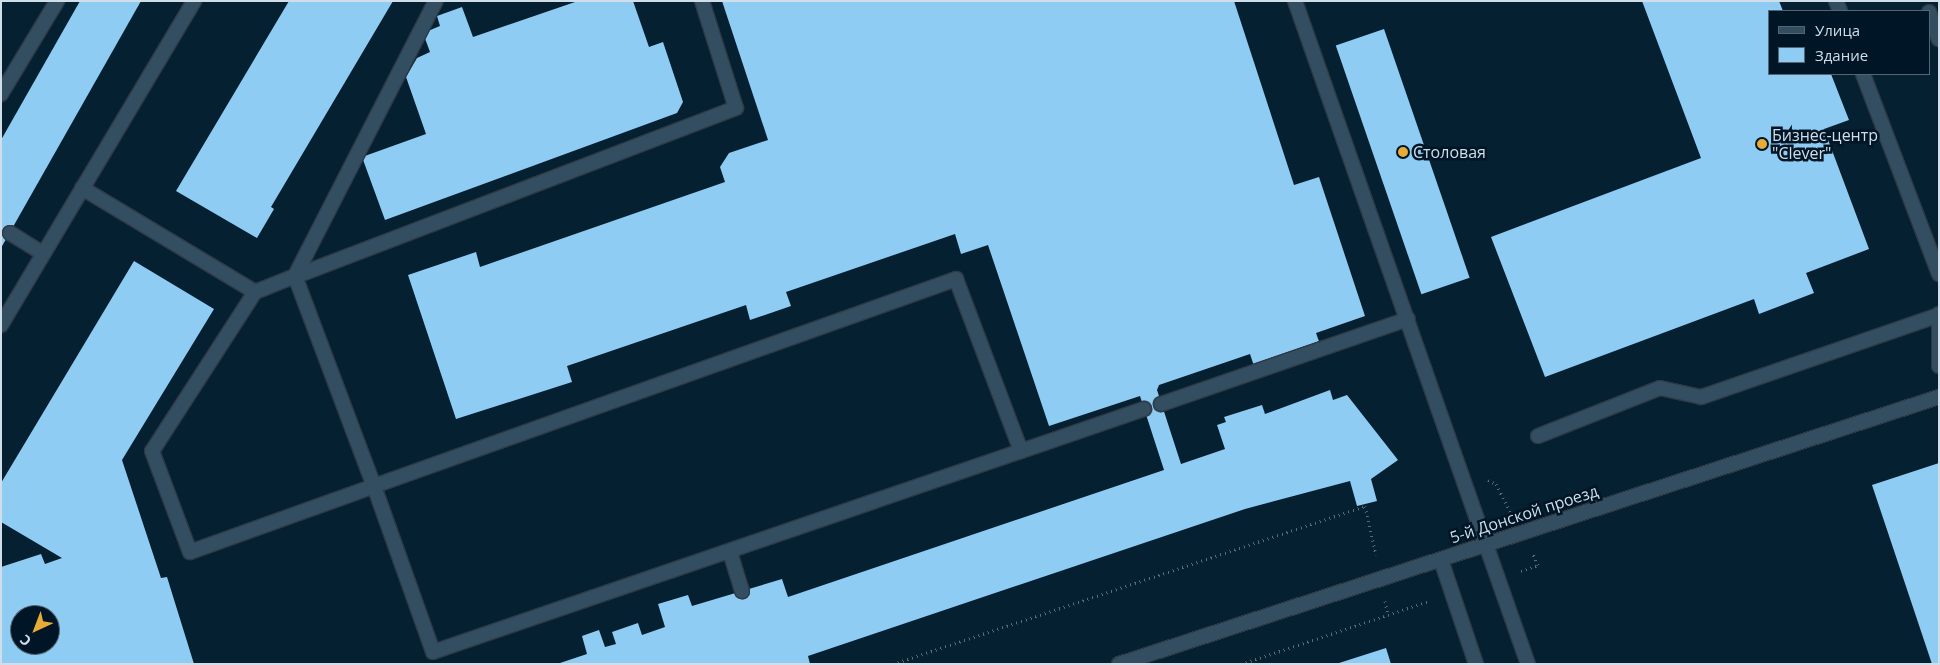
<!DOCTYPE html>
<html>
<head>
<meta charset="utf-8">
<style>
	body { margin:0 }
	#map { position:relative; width:1940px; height:665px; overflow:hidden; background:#052030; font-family:"Open Sans",sans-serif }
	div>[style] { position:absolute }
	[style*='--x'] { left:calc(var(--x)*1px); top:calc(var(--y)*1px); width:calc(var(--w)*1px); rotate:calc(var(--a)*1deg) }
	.building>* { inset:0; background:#8fccf4; transform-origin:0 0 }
	.path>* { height:3px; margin-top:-1.5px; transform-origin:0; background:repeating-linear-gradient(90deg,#586e7c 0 1px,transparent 0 5px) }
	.roads { filter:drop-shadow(1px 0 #2e3845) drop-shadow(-1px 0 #2e3845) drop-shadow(0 1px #2e3845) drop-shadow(0 -1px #2e3845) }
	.service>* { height:14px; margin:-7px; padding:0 7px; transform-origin:7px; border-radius:7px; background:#334e60 }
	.minor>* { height:14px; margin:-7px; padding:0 7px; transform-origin:7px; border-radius:7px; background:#334e60 }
	.secondary>* { height:14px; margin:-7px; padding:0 7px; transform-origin:7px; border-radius:7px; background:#334e60 }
	.dots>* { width:14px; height:14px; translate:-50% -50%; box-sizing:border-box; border:2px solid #001626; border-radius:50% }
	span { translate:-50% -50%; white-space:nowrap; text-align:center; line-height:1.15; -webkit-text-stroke:5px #001626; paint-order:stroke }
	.poi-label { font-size:16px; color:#cfdee9 }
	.left { translate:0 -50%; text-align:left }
	.street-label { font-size:16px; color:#cfdee9 }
	.frame { position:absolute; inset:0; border:2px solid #cfdee9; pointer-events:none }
	.legend { position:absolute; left:1768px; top:10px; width:162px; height:65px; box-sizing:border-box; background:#001626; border:1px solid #536674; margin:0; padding:6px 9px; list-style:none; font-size:15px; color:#cfdee9 }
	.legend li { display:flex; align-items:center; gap:10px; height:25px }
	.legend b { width:25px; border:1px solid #536674 }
	.north { position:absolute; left:10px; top:605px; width:50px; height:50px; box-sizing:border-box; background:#001626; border:1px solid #536674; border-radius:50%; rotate:223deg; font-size:14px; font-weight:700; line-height:20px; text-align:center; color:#cfdee9 }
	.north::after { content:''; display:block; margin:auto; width:18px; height:22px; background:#e9ab38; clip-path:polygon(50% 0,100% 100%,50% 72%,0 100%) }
</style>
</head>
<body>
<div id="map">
	<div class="building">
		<i style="clip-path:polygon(80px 1px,141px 1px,1px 248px,1px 140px)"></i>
		<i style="clip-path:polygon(289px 1px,393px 1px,271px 207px,274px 209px,257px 238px,176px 191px)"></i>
		<i style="clip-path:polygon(578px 1px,633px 1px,649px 47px,663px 42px,683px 102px,677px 113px,385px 220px,362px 157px,426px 134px,406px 77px,417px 58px,430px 52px,423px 33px,440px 26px,437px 16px,462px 7px,473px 37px)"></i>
		<i style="clip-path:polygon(722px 1px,1234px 1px,1294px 185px,1319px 177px,1365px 316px,1316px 333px,1321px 347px,1255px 369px,1250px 354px,1159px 385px,1157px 390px,1181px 464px,1225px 449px,1217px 425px,1226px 422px,1224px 417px,1262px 405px,1265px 414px,1330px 390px,1333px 400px,1347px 395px,1398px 460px,1371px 479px,1377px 501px,1357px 506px,1350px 481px,1245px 509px,808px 656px,810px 664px,557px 664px,587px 654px,582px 636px,599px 630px,605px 647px,616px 644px,612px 632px,638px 623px,642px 635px,665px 627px,658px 604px,688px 595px,692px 606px,782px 579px,788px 597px,1164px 470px,1140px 396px,1049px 426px,988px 245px,961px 254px,955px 234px,786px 292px,791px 306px,750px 320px,746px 305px,567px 366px,572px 382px,456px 419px,408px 275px,476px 252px,480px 267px,725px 182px,720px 167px,729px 153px,768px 140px)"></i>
		<i style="clip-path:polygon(1642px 1px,1779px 1px,1783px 11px,1769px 11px,1769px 74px,1831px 74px,1849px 120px,1824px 129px,1869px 249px,1806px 273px,1814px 293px,1759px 314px,1754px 299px,1545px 377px,1491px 237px,1701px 158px)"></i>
		<i style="left:1384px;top:29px;width:263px;height:51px;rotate:71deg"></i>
		<i style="clip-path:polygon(evenodd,134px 261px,214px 309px,122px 460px,161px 578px,167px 577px,194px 664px,1px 664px,1px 567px,41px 554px,45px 564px,62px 558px,1px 522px,1px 483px,134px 261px,20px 615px,50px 615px,50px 645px,20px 645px,20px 615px)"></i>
		<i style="clip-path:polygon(1939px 463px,1939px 664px,1932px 664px,1872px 485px)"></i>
		<i style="clip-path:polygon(1386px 648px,1391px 664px,1339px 664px,1339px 663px)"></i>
	</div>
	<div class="path">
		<i style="--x:1488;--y:480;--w:9;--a:27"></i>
		<i style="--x:1496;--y:484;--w:33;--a:63"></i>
		<i style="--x:1521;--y:571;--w:18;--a:-19"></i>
		<i style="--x:1538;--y:565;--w:12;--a:-114"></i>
		<i style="--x:1385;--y:601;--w:14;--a:78"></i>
		<i style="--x:893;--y:664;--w:498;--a:-18.5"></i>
		<i style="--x:1365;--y:506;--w:50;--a:77.3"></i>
		<i style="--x:1241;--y:664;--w:198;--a:-18.5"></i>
	</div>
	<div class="roads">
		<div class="service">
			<i style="--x:702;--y:1;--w:112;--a:72.4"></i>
			<i style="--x:736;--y:108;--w:472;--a:159.1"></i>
			<i style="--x:295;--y:276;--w:224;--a:69.4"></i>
			<i style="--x:374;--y:486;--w:618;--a:-19.58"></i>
			<i style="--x:956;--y:279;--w:184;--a:69.3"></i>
			<i style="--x:1021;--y:451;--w:130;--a:-18.9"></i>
			<i style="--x:1295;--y:1;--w:703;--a:70.64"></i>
			<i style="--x:1836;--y:1;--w:11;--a:68"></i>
			<i style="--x:1863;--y:74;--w:214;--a:69.2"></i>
			<i style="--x:1;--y:94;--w:109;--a:-58.9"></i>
			<i style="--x:82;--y:188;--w:202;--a:31"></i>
			<i style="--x:255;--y:292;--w:43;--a:-21.8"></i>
			<i style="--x:295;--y:276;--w:309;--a:-62.9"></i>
			<i style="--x:10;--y:233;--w:39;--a:32"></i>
			<i style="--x:255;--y:292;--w:189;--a:122.9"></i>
			<i style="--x:152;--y:451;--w:108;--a:69.4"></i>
			<i style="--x:190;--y:552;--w:195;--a:-19.7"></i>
			<i style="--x:374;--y:486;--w:176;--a:70.4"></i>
			<i style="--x:433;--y:652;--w:621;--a:-18.87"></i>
			<i style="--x:1939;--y:314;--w:52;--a:90"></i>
			<i style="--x:1161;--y:404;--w:261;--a:-19"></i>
			<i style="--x:1538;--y:436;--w:131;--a:-21.5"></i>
			<i style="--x:1660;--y:388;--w:42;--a:12.4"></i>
			<i style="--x:1701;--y:397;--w:252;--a:-19"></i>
			<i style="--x:730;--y:552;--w:41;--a:72.9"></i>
			<i style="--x:1441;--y:560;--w:110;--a:71.4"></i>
		</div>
		<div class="minor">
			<i style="--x:1;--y:325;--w:377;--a:-59.2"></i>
			<i style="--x:1119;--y:664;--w:862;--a:-18.04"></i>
		</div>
		<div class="secondary">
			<i style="--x:1929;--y:12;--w:29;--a:70"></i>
		</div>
	</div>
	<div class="dots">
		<i style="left:1762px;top:144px;background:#e9ab38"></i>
		<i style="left:1403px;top:152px;background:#e9ab38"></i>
	</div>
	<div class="poi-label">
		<span class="left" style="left:1772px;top:144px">Бизнес-центр<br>"Clever"</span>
		<span class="left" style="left:1413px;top:152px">Столовая</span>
	</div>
	<div class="street-label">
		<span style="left:1524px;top:514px;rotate:-18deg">5-й Донской проезд</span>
	</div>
	<div class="frame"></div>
	<ul class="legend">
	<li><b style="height:6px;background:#334e60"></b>Улица</li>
	<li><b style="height:14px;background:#8fccf4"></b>Здание</li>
	</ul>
	<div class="north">С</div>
</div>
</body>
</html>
